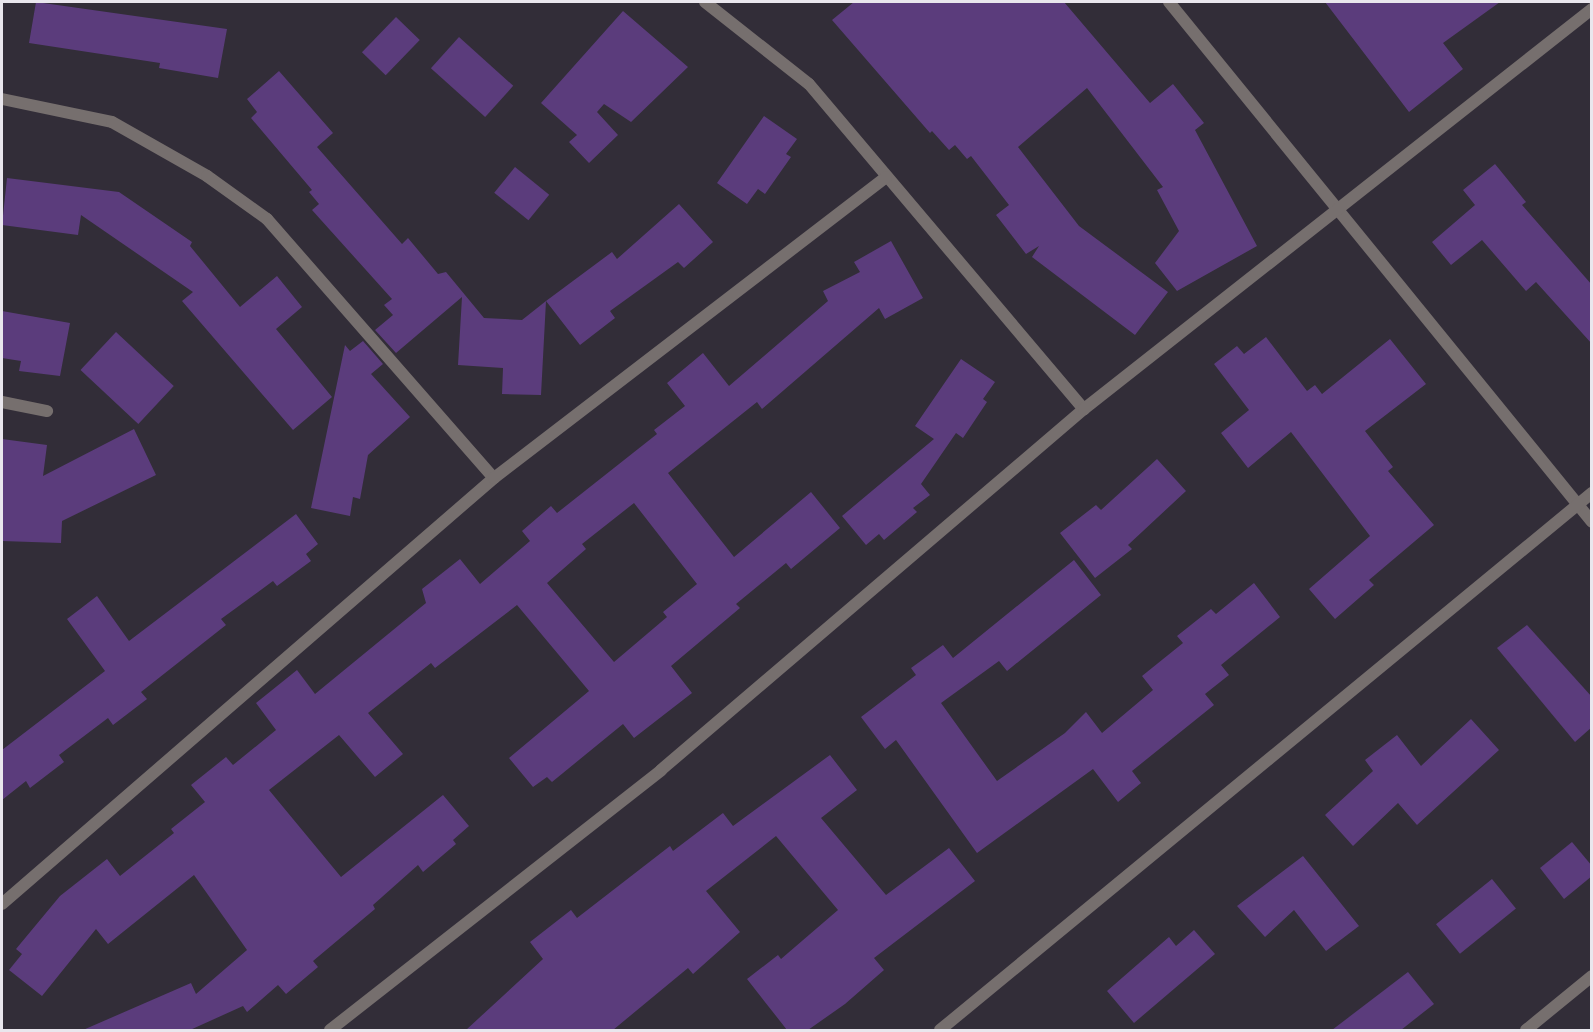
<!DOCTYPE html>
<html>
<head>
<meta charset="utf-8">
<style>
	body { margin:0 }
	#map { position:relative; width:1593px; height:1032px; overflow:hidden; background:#322d38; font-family:"Exo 2",sans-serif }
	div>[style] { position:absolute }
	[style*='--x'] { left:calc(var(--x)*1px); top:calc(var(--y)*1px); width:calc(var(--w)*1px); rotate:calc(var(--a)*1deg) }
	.building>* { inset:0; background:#5b3c7c; transform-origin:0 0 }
	.street>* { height:12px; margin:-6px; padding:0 6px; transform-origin:6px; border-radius:6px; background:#766f6e }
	span { translate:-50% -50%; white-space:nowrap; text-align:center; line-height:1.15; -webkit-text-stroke:6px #322d38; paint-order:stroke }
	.frame { position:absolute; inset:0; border:3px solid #e9e6ed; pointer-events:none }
</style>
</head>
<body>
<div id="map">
	<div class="building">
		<i style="clip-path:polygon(36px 2px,227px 29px,218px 78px,159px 68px,160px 63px,29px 43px)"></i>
		<i style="clip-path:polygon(854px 2px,1064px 2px,1150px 103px,1173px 84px,1204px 123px,1195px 130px,1257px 246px,1177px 291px,1155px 263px,1179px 231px,1157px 190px,1163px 187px,1087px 88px,1018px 147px,1079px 226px,1168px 292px,1135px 335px,1032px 257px,1039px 246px,1026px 254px,996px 215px,1009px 205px,971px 156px,967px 159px,955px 145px,949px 150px,932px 131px,930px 133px,832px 20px)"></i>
		<i style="clip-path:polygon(1325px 2px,1500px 2px,1443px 43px,1463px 69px,1409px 112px)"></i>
		<i style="clip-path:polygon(623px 11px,688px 67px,631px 122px,604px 104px,597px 112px,618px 135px,589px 163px,569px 142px,577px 135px,541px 103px)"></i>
		<i style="left:396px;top:17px;width:33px;height:49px;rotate:44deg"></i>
		<i style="left:459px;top:37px;width:73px;height:42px;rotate:42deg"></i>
		<i style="clip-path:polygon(279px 71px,333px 133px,317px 147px,402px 244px,408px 238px,438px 274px,446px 272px,484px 318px,522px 320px,546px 301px,541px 395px,502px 394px,503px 368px,458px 365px,462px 297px,396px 353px,375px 330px,393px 315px,384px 305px,392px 299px,312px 210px,319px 204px,309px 192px,312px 190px,251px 118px,257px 112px,247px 99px)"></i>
		<i style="clip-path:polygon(764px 116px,797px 139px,786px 154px,791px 157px,765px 194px,758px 189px,747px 204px,717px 183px)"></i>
		<i style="clip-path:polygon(1495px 164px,1526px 202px,1522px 205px,1592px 285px,1592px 344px,1536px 282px,1526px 291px,1482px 240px,1451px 265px,1432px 242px,1475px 205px,1463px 190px)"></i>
		<i style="left:515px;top:167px;width:44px;height:33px;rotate:39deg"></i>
		<i style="clip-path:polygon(7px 178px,119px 192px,192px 242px,190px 246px,240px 307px,277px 276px,302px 307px,276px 329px,332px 397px,293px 430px,182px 301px,193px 292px,81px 215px,78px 235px,2px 225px)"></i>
		<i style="clip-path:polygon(679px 204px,713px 242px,684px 268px,678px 262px,610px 311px,615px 318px,580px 345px,546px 301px,612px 252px,617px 259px)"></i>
		<i style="clip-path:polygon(evenodd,891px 241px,923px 298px,885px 319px,879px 308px,762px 409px,757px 402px,668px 473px,734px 557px,811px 492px,840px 528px,791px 569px,786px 563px,736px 604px,740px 608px,671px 666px,692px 693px,634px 738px,623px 724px,552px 782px,547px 777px,533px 787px,509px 758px,589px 691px,517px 605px,435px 668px,431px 663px,368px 713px,403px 754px,375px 777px,339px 735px,269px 790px,341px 877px,443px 795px,469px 826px,453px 840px,456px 844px,423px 872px,418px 865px,373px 905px,375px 909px,313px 961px,318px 967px,286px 994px,278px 985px,247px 1012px,243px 1006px,190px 1030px,83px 1030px,191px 983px,196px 994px,247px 950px,194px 875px,108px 944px,96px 929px,42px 996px,9px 970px,22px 954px,16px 949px,60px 896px,107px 859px,120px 876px,174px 833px,171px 829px,205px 802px,191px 785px,226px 757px,233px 765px,276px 730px,256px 703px,297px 670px,315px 694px,426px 603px,422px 589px,460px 559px,480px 584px,530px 541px,522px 531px,551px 506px,557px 513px,657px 434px,654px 430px,685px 406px,667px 383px,703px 353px,729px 386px,828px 301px,823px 291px,860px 272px,854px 262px,891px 241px,634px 503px,697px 584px,663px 612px,667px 617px,614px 662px,547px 583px,586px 549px,582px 544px,634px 503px)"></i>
		<i style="clip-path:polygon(2px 311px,70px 323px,60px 376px,19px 371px,21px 361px,2px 358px)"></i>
		<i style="left:116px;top:332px;width:79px;height:52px;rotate:43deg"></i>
		<i style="clip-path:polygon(1266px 337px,1307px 391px,1315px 385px,1322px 394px,1390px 339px,1426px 384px,1365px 431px,1393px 467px,1388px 471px,1434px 525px,1369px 580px,1374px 585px,1335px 619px,1309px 589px,1370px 536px,1291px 432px,1248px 468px,1221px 433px,1249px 410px,1214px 364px,1237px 346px,1244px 354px)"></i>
		<i style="clip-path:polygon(363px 341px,383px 364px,371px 374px,410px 417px,368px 455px,360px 499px,353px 497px,350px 516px,311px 508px,345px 345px,350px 351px)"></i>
		<i style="clip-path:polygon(961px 359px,995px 382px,983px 399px,987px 402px,963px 438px,956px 433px,921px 484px,930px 495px,913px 508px,917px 512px,884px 540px,879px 534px,866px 545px,842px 516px,934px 439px,915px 426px)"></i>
		<i style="clip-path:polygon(134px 429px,156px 475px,62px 521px,61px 543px,2px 541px,2px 439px,47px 445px,43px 476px)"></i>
		<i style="clip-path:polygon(1157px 459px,1186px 491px,1128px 545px,1132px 549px,1095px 578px,1060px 533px,1096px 505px,1101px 510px)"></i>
		<i style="clip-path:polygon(296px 514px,318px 544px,306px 554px,311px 561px,277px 586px,273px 581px,221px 619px,226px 625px,141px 692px,147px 699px,113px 725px,108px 718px,59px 755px,64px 762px,30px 788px,26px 781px,2px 800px,2px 750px,105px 671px,67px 619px,97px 596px,129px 641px)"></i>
		<i style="clip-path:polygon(1074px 560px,1101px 595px,1007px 671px,999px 661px,941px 703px,997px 781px,1065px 733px,1086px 712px,1102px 733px,1153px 690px,1142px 676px,1183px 643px,1177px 636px,1211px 609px,1216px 614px,1254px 583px,1280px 617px,1221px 665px,1229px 675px,1205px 694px,1214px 705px,1132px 771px,1141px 783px,1118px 802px,1093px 769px,977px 853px,896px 740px,885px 749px,861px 717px,916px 675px,911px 668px,943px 645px,953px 658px)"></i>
		<i style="clip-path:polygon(1527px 625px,1592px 697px,1592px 727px,1575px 742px,1497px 648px)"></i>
		<i style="clip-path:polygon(1471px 719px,1499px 750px,1417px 825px,1398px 803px,1353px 846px,1325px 815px,1373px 771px,1365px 760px,1397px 735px,1421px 766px)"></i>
		<i style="clip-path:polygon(830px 755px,857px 790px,821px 818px,886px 895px,949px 848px,975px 881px,874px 958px,884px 970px,845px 1004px,808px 1030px,787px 1030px,747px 979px,778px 955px,781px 959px,838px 910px,776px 836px,706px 891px,740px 932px,693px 974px,688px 968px,613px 1030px,466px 1030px,543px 959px,530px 942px,571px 910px,577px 918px,670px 846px,673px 851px,723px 813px,733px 826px)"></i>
		<i style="clip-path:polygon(1572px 842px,1592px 866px,1592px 876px,1564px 899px,1540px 868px)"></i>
		<i style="clip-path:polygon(1303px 856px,1359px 926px,1326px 951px,1294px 910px,1265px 937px,1237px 906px)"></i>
		<i style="left:1492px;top:879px;width:38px;height:72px;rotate:51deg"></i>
		<i style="clip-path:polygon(1194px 930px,1215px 954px,1134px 1023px,1107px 991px,1169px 937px,1176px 946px)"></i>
		<i style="clip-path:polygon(1408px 972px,1434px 1004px,1401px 1030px,1332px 1030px)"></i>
	</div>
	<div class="street">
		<i style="--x:705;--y:2;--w:132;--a:38.3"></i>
		<i style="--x:809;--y:84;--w:426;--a:49.8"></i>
		<i style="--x:1169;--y:2;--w:670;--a:50.87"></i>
		<i style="--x:2;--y:99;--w:112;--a:11.8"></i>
		<i style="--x:112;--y:122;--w:109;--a:29.6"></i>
		<i style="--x:207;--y:176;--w:74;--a:35.6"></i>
		<i style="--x:267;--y:219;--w:344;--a:48.8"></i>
		<i style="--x:2;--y:402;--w:46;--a:11.3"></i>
		<i style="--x:2;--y:904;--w:651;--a:-40.89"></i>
		<i style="--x:494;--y:478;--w:494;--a:-37.5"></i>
		<i style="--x:330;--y:1030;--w:421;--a:-38.1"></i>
		<i style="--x:661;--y:770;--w:556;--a:-40.48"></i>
		<i style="--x:1084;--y:409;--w:647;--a:-38.22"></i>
		<i style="--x:940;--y:1030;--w:845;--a:-39.48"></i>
		<i style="--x:1526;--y:1030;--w:85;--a:-39.3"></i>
	</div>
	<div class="frame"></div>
</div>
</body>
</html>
